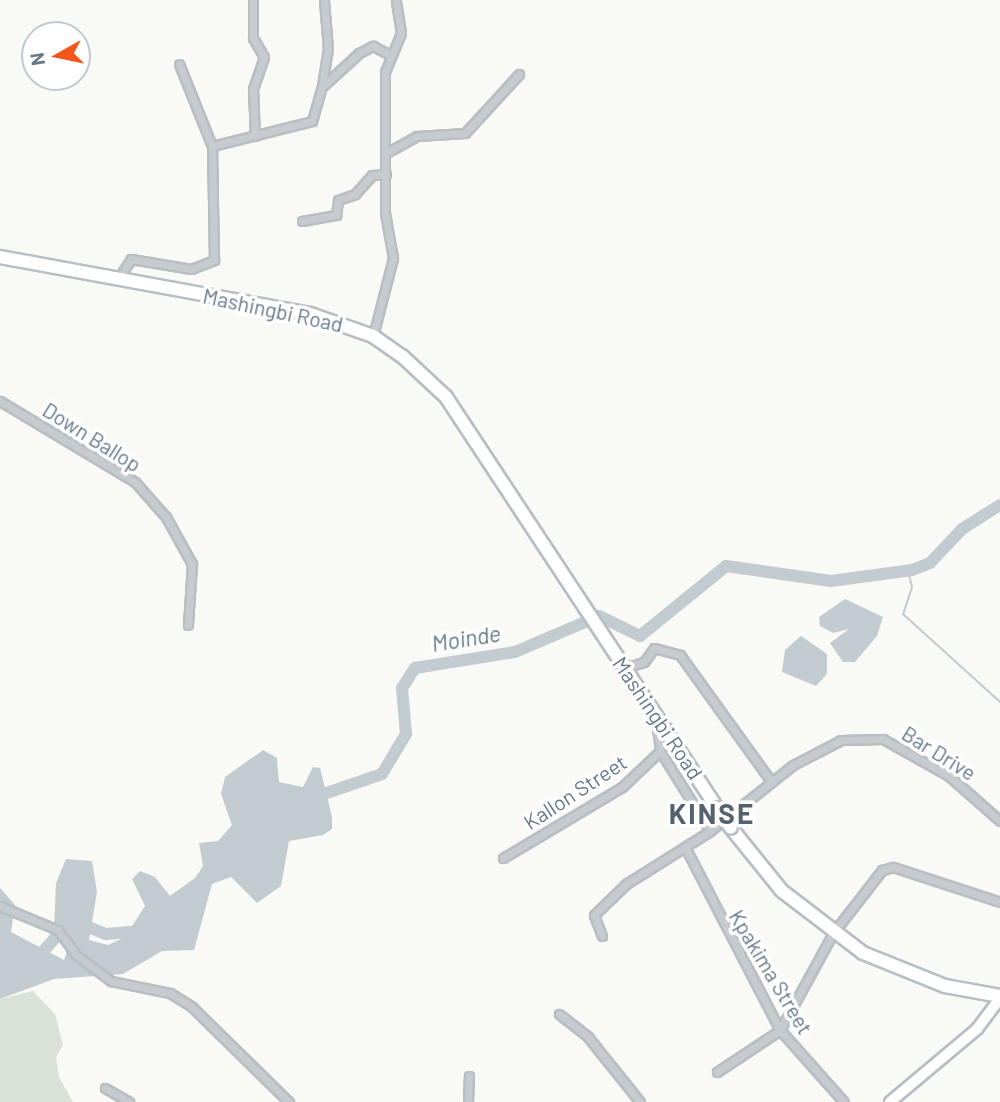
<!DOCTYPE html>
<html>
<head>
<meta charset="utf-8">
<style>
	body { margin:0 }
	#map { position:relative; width:1000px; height:1102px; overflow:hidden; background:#f9f9f6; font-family:Barlow,sans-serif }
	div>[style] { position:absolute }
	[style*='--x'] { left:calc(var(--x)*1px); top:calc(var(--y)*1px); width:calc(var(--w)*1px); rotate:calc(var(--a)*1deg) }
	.green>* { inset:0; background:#dae1d7 }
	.water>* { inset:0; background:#c1cbd0 }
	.stream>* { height:2px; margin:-1px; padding:0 1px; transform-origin:1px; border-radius:1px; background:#c1cbd0 }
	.river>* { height:12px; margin:-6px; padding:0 6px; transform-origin:6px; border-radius:6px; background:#c1cbd0 }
	.roads { filter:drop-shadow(2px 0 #b8bec3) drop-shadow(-2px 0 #b8bec3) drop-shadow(0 2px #b8bec3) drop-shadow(0 -2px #b8bec3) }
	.street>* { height:7px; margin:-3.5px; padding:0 3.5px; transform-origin:3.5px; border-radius:3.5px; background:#c6cbcf }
	.secondary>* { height:10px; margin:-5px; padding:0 5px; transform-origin:5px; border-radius:5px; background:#fff }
	.primary>* { height:12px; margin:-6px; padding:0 6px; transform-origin:6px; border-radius:6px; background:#fff }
	.bridges { filter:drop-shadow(2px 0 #b9bec2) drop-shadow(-2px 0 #b9bec2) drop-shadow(0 2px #b9bec2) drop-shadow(0 -2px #b9bec2) }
	.primary-bridge>* { height:12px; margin:-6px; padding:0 6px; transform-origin:6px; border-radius:6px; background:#fff }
	span { translate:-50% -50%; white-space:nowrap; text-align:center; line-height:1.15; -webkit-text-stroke:7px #fff; paint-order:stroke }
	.street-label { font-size:21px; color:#65788a }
	.water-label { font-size:23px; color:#617a85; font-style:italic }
	.district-label { font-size:28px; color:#54626e; font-weight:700; letter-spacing:2px }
	.north { position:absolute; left:21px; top:21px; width:70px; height:70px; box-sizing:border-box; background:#fff; border:2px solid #c1c9d0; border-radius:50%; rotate:261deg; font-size:19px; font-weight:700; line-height:28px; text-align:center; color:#65788a }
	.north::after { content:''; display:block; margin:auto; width:24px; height:32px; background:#f5551a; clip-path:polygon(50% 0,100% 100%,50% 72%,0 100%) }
</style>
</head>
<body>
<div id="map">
	<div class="green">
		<i style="clip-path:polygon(33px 991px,55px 1014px,63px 1045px,56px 1057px,59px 1077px,73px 1102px,0 1102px,0 999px)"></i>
	</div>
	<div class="water">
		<i style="clip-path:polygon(845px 599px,883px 617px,877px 636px,855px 662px,843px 662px,830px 643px,849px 629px,833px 633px,820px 626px,819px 617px)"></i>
		<i style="clip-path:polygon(801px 636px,827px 654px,827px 674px,816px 686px,782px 672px,785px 650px)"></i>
		<i style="clip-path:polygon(263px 750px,277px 758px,279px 782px,303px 787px,313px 767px,320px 768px,332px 817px,332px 829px,323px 835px,289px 841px,281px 886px,257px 903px,231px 877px,212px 884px,194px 950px,162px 951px,123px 974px,54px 979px,0 999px,0 888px,15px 905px,11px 932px,64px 960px,68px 948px,54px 930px,56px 883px,66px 859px,92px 861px,97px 892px,89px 940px,108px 945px,125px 937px,145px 906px,132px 879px,140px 871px,155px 877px,170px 896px,195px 878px,203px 866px,199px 843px,218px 841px,232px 825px,221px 794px,225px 777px)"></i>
	</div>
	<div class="stream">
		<i style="--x:908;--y:571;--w:16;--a:76"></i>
		<i style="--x:912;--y:587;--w:28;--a:108"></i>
		<i style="--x:903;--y:614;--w:131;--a:42.2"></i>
	</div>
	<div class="river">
		<i style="--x:312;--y:798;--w:74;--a:-18.9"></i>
		<i style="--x:382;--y:774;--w:47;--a:-59"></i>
		<i style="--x:406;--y:734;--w:46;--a:-95"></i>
		<i style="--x:402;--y:688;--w:24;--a:-57"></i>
		<i style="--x:415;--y:668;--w:101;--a:-9.1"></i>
		<i style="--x:515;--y:652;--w:91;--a:-23.2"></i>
		<i style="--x:599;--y:616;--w:46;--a:26"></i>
		<i style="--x:640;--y:636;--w:111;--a:-39.1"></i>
		<i style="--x:726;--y:566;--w:106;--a:8.1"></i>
		<i style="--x:831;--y:581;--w:82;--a:-7.7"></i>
		<i style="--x:912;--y:570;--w:19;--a:-21"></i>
		<i style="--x:930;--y:563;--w:47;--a:-46.7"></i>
		<i style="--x:962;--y:529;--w:45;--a:-32.3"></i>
		<i style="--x:33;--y:963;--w:57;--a:-48.5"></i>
		<i style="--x:71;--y:920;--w:38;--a:22"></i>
		<i style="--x:106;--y:934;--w:36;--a:-5"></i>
	</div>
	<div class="roads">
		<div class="street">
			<i style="--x:253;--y:0;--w:38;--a:90"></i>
			<i style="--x:253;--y:38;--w:22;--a:60"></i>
			<i style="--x:264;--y:57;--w:34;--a:109"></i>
			<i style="--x:253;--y:89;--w:47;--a:87.6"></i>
			<i style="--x:322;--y:86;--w:37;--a:-81"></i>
			<i style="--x:328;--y:49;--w:49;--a:-94.7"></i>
			<i style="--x:212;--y:146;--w:103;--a:-14"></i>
			<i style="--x:312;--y:121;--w:35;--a:-74"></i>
			<i style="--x:322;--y:87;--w:50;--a:-42.6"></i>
			<i style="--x:359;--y:53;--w:16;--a:-27"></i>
			<i style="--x:373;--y:46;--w:16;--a:27"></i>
			<i style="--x:388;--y:152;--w:33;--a:-29"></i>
			<i style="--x:417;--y:136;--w:48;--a:-3.6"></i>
			<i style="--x:465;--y:133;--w:80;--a:-47.5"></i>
			<i style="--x:302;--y:221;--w:35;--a:-10"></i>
			<i style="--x:336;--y:215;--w:15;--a:-82"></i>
			<i style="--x:338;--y:200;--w:18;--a:-19"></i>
			<i style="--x:355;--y:194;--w:25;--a:-48"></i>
			<i style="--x:372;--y:175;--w:14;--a:-4"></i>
			<i style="--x:118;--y:279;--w:24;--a:-57"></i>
			<i style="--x:131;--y:259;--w:61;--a:9.5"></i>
			<i style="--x:191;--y:269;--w:25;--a:-21"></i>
			<i style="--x:214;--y:260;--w:114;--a:-91"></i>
			<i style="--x:212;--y:146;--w:88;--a:-111.9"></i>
			<i style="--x:373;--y:336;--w:81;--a:-75.6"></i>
			<i style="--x:393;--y:258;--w:46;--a:-100.1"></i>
			<i style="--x:385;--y:213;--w:141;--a:-90"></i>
			<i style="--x:385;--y:72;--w:42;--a:-67.7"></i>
			<i style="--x:401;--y:33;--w:33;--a:-99"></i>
			<i style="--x:0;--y:401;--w:157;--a:31"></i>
			<i style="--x:135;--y:482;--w:47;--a:48.5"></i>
			<i style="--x:166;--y:517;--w:54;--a:61"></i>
			<i style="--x:192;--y:564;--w:61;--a:93.8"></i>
			<i style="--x:625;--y:668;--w:20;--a:-18"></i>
			<i style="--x:644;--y:662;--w:17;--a:-54"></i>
			<i style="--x:654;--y:648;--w:27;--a:15"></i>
			<i style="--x:680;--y:655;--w:155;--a:54.2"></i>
			<i style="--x:656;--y:721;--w:30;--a:82"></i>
			<i style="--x:660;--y:751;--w:94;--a:58"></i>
			<i style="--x:685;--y:847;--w:206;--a:62.6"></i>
			<i style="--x:780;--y:1030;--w:96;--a:48.4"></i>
			<i style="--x:503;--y:858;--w:139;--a:-30.8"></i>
			<i style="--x:622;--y:787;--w:52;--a:-43.5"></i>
			<i style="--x:0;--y:906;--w:63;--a:22.5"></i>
			<i style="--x:58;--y:930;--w:31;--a:54"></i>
			<i style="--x:76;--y:955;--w:44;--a:36.6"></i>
			<i style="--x:111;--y:981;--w:60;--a:11.5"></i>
			<i style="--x:170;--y:993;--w:26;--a:32"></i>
			<i style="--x:192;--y:1007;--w:136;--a:44.4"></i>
			<i style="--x:602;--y:936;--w:22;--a:-111"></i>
			<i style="--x:594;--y:915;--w:45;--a:-44.1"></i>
			<i style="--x:626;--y:884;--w:99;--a:-32.2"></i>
			<i style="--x:710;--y:831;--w:106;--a:-38.5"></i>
			<i style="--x:793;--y:765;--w:54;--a:-27.5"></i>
			<i style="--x:841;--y:740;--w:42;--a:-1.4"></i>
			<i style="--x:883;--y:739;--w:76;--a:29.3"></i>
			<i style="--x:949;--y:776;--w:68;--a:41.4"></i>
			<i style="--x:559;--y:1014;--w:37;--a:38"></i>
			<i style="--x:588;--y:1037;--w:83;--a:51.3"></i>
			<i style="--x:717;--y:1072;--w:76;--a:-33.7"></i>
			<i style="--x:780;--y:1030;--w:111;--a:-61.3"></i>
			<i style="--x:833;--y:933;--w:80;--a:-52.1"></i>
			<i style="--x:882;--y:870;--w:11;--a:-15"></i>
			<i style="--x:893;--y:867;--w:113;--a:18.1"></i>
			<i style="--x:105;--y:1088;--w:28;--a:30"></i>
			<i style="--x:468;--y:1102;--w:26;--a:-88"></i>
		</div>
		<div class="secondary">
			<i style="--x:890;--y:1102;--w:114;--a:-40"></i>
			<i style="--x:977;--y:1029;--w:39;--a:-53"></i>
		</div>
		<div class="primary">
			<i style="--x:0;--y:257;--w:315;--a:10.4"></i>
			<i style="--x:310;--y:314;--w:67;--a:19.2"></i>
			<i style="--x:373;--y:336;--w:35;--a:35"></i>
			<i style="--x:402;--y:356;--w:60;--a:43"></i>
			<i style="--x:446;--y:397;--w:492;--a:56.6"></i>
			<i style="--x:731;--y:828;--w:81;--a:51"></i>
			<i style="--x:782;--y:891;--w:102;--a:37.4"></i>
			<i style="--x:863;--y:953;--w:88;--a:21.9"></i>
			<i style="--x:945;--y:986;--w:56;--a:10.3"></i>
		</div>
	</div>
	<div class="bridges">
		<div class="primary-bridge">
			<i style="--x:717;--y:808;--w:24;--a:55"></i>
		</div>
	</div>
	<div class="street-label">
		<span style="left:273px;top:310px;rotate:12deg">Mashingbi Road</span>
		<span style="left:92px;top:437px;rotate:32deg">Down Ballop</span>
		<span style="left:658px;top:718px;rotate:56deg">Mashingbi Road</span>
		<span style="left:939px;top:753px;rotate:32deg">Bar Drive</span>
		<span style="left:575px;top:792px;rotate:-33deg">Kallon Street</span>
		<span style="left:771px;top:972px;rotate:59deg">Kpakima Street</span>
	</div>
	<div class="water-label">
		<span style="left:466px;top:638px;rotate:-9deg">Moinde</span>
	</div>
	<div class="district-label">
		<span style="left:712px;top:813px">KINSE</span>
	</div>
	<div class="north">N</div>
</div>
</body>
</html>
